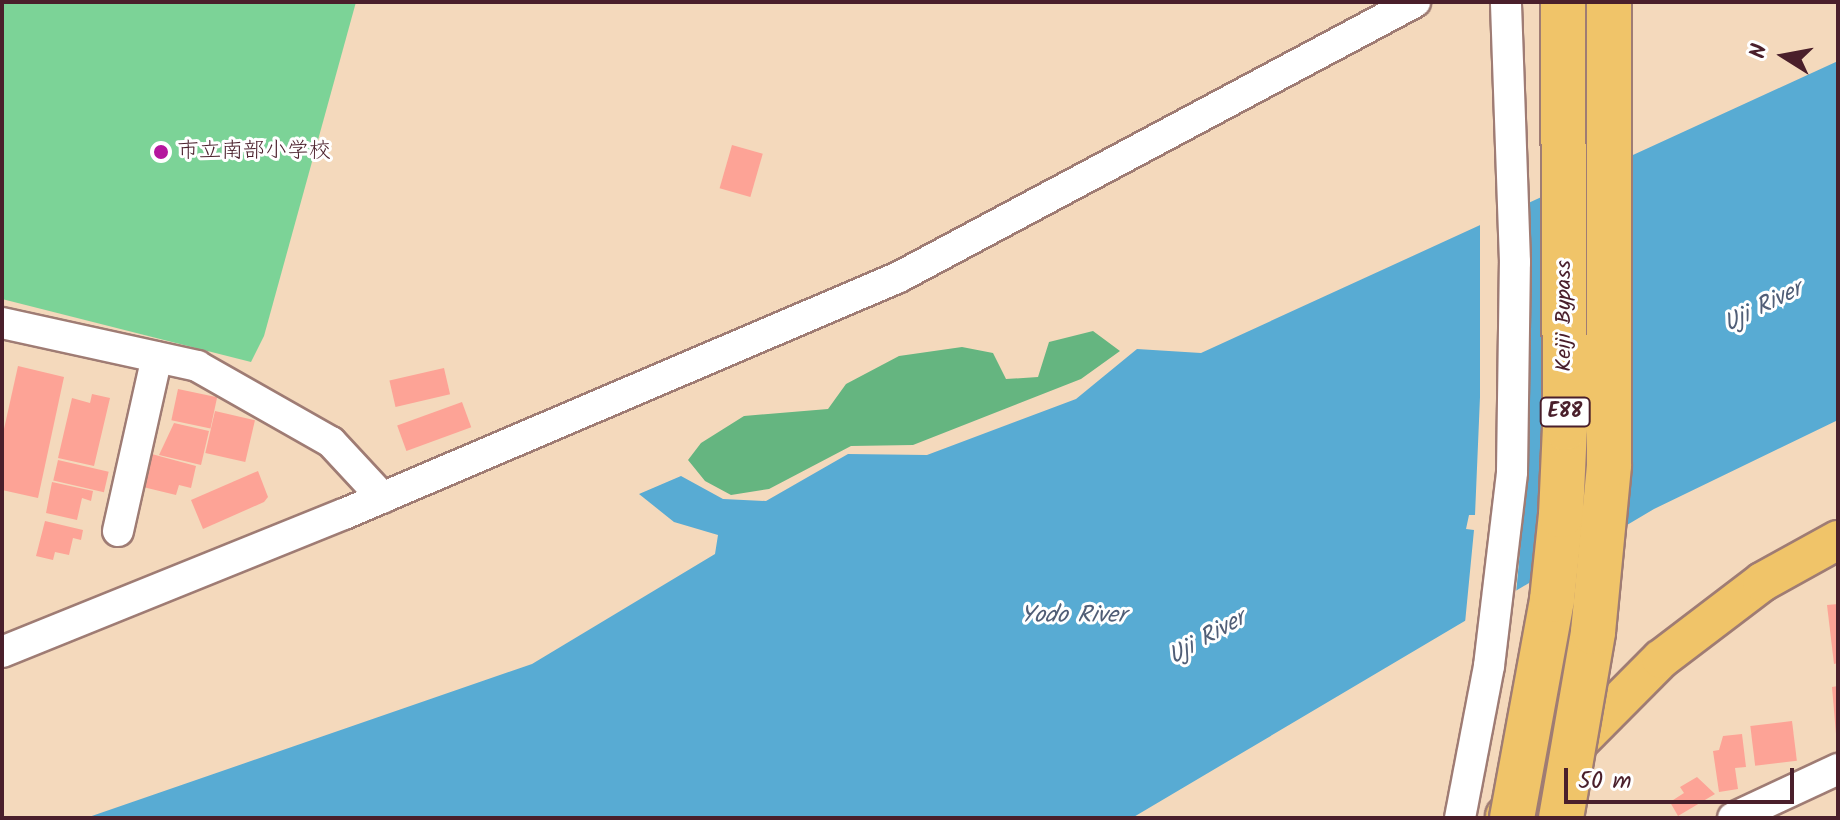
<!DOCTYPE html>
<html>
<head>
<meta charset="utf-8">
<style>
	body { margin:0 }
	#map { position:relative; width:1840px; height:820px; overflow:hidden; background:#f4d9bc; font-family:Kalam,"Klee One",sans-serif }
	div>[style] { position:absolute }
	[style*='--x'] { left:calc(var(--x)*1px); top:calc(var(--y)*1px); width:calc(var(--w)*1px); rotate:calc(var(--a)*1deg) }
	.green>* { inset:0; background:#7cd397 }
	.forest>* { inset:0; background:#65b580 }
	.water>* { inset:0; background:#58abd3 }
	.pier>* { inset:0; background:#f4d9bc }
	.building>* { inset:0; background:#fda396; transform-origin:0 0 }
	.roads { filter:drop-shadow(2px 0 #9f7c74) drop-shadow(-2px 0 #9f7c74) drop-shadow(0 2px #9f7c74) drop-shadow(0 -2px #9f7c74) }
	.minor>* { height:30px; margin:-15px; padding:0 15px; transform-origin:15px; border-radius:15px; background:#fff }
	.major>* { height:38px; margin:-19px; padding:0 19px; transform-origin:19px; border-radius:19px; background:#f0c469 }
	.bridges { filter:drop-shadow(2px 0 #9f7c74) drop-shadow(-2px 0 #9f7c74) drop-shadow(0 2px #9f7c74) drop-shadow(0 -2px #9f7c74) }
	.highway-bridge>* { height:44px; margin:-22px; padding:0 22px; transform-origin:22px; border-radius:22px; background:#f0c469 }
	.dots>* { width:22px; height:22px; translate:-50% -50%; box-sizing:border-box; border:4px solid #fff; border-radius:50% }
	span { translate:-50% -50%; white-space:nowrap; text-align:center; line-height:1.15; -webkit-text-stroke:6px #fff; paint-order:stroke }
	.shield-label span { padding:2px 6px; background:#fff; border:2px solid; border-radius:6px; -webkit-text-stroke-width:0 }
	.shield-label { font-size:20px; color:#4a1f2b; font-weight:700 }
	.poi-label { font-size:22px; color:#4a1f2b }
	.left { translate:0 -50%; text-align:left }
	.street-label { font-size:22px; color:#4a1f2b }
	.water-label { font-size:24px; color:#505e77; font-style:italic }
	.frame { position:absolute; inset:0; border:4px solid #4a1f2b; pointer-events:none }
	.north { position:absolute; left:1744px; top:16px; width:80px; height:80px; -webkit-text-stroke:6px #fff; paint-order:stroke; rotate:281deg; font-size:22px; font-weight:700; line-height:32px; text-align:center; color:#4a1f2b }
	.north::after { content:''; display:block; margin:auto; width:28px; height:36px; background:#4a1f2b; clip-path:polygon(50% 0,100% 100%,50% 72%,0 100%) }
	.scale { position:absolute; left:1564px; top:768px; width:230px; height:36px; box-sizing:border-box; border:4px solid #4a1f2b; border-top:0; padding-left:10px; font-size:24px; line-height:28px; white-space:nowrap; color:#4a1f2b; -webkit-text-stroke:6px #fff; paint-order:stroke }
</style>
</head>
<body>
<div id="map">
	<div class="green">
		<i style="clip-path:polygon(2px 2px,356px 2px,264px 336px,251px 362px,2px 299px)"></i>
	</div>
	<div class="forest">
		<i style="clip-path:polygon(1093px 331px,1120px 351px,1081px 379px,913px 445px,851px 446px,769px 489px,731px 495px,705px 481px,688px 460px,701px 443px,744px 416px,828px 409px,846px 384px,899px 356px,962px 347px,993px 353px,1006px 379px,1038px 377px,1049px 342px)"></i>
	</div>
	<div class="water">
		<i style="clip-path:polygon(1838px 61px,1838px 420px,1654px 509px,1132px 818px,86px 818px,532px 664px,715px 554px,718px 535px,674px 522px,639px 494px,681px 476px,723px 499px,766px 501px,848px 454px,927px 455px,1076px 399px,1137px 349px,1201px 353px)"></i>
	</div>
	<div class="pier">
		<i style="clip-path:polygon(1530px 199px,1525px 497px,1516px 594px,1465px 623px,1474px 530px,1466px 529px,1469px 515px,1475px 515px,1480px 397px,1480px 221px)"></i>
	</div>
	<div class="building">
		<i style="left:732px;top:145px;width:32px;height:45px;rotate:16deg"></i>
		<i style="clip-path:polygon(18px 366px,64px 377px,38px 498px,2px 490px,2px 438px)"></i>
		<i style="left:444px;top:368px;width:27px;height:56px;rotate:77deg"></i>
		<i style="left:178px;top:389px;width:40px;height:32px;rotate:12deg"></i>
		<i style="clip-path:polygon(92px 394px,110px 398px,94px 466px,58px 458px,72px 398px,90px 403px)"></i>
		<i style="left:462px;top:402px;width:27px;height:69px;rotate:70deg"></i>
		<i style="left:215px;top:411px;width:41px;height:43px;rotate:13deg"></i>
		<i style="clip-path:polygon(174px 423px,209px 431px,201px 465px,159px 455px)"></i>
		<i style="clip-path:polygon(148px 453px,196px 466px,191px 488px,179px 485px,176px 495px,143px 487px)"></i>
		<i style="left:58px;top:460px;width:52px;height:21px;rotate:13deg"></i>
		<i style="clip-path:polygon(258px 471px,268px 497px,264px 502px,203px 529px,191px 500px)"></i>
		<i style="clip-path:polygon(52px 482px,93px 491px,91px 501px,82px 498px,77px 520px,46px 513px)"></i>
		<i style="clip-path:polygon(45px 521px,83px 530px,81px 540px,73px 538px,69px 555px,55px 552px,53px 560px,36px 556px)"></i>
		<i style="clip-path:polygon(1838px 604px,1838px 663px,1834px 664px,1827px 605px)"></i>
		<i style="clip-path:polygon(1838px 686px,1838px 734px,1836px 734px,1832px 687px)"></i>
		<i style="left:1792px;top:721px;width:40px;height:42px;rotate:83deg"></i>
		<i style="clip-path:polygon(1742px 734px,1746px 767px,1735px 768px,1738px 789px,1719px 792px,1713px 751px,1719px 750px,1723px 736px)"></i>
		<i style="clip-path:polygon(1697px 777px,1715px 794px,1678px 816px,1670px 802px,1684px 793px,1680px 787px)"></i>
	</div>
	<div class="roads">
		<div class="minor">
			<i style="--x:2;--y:323;--w:200;--a:12.4"></i>
			<i style="--x:197;--y:366;--w:154;--a:29.6"></i>
			<i style="--x:331;--y:442;--w:76;--a:47.1"></i>
			<i style="--x:118;--y:531;--w:178;--a:-77.4"></i>
			<i style="--x:2;--y:652;--w:369;--a:-22"></i>
			<i style="--x:344;--y:514;--w:603;--a:-23.12"></i>
			<i style="--x:899;--y:277;--w:585;--a:-28.06"></i>
			<i style="--x:1460;--y:818;--w:155;--a:-79.2"></i>
			<i style="--x:1489;--y:666;--w:195;--a:-83.2"></i>
			<i style="--x:1512;--y:472;--w:210;--a:-89.2"></i>
			<i style="--x:1515;--y:262;--w:260;--a:-92"></i>
			<i style="--x:1733;--y:818;--w:116;--a:-25"></i>
		</div>
		<div class="major">
			<i style="--x:1505;--y:816;--w:221;--a:-45.2"></i>
			<i style="--x:1661;--y:659;--w:127;--a:-37.3"></i>
			<i style="--x:1762;--y:582;--w:87;--a:-28.9"></i>
		</div>
	</div>
	<div class="bridges">
		<div class="highway-bridge">
			<i style="--x:1512;--y:818;--w:222;--a:-79.6"></i>
			<i style="--x:1552;--y:600;--w:85;--a:-84"></i>
			<i style="--x:1561;--y:515;--w:87;--a:-87.4"></i>
			<i style="--x:1565;--y:428;--w:426;--a:-90.3"></i>
			<i style="--x:1561;--y:818;--w:189;--a:-80.2"></i>
			<i style="--x:1593;--y:632;--w:168;--a:-84.5"></i>
			<i style="--x:1609;--y:465;--w:463;--a:-90"></i>
		</div>
	</div>
	<div class="dots">
		<i style="left:161px;top:152px;background:#b5179e"></i>
	</div>
	<div class="shield-label">
		<span style="left:1565px;top:412px">E88</span>
	</div>
	<div class="poi-label">
		<span class="left" style="left:177px;top:152px">市立南部小学校</span>
	</div>
	<div class="street-label">
		<span style="left:1565px;top:316px;rotate:-90deg">Keiji Bypass</span>
	</div>
	<div class="water-label">
		<span style="left:1763px;top:307px;rotate:-27deg">Uji River</span>
		<span style="left:1073px;top:616px">Yodo River</span>
		<span style="left:1207px;top:638px;rotate:-30deg">Uji River</span>
	</div>
	<div class="frame"></div>
	<div class="north">N</div>
	<div class="scale">50 m</div>
</div>
</body>
</html>
